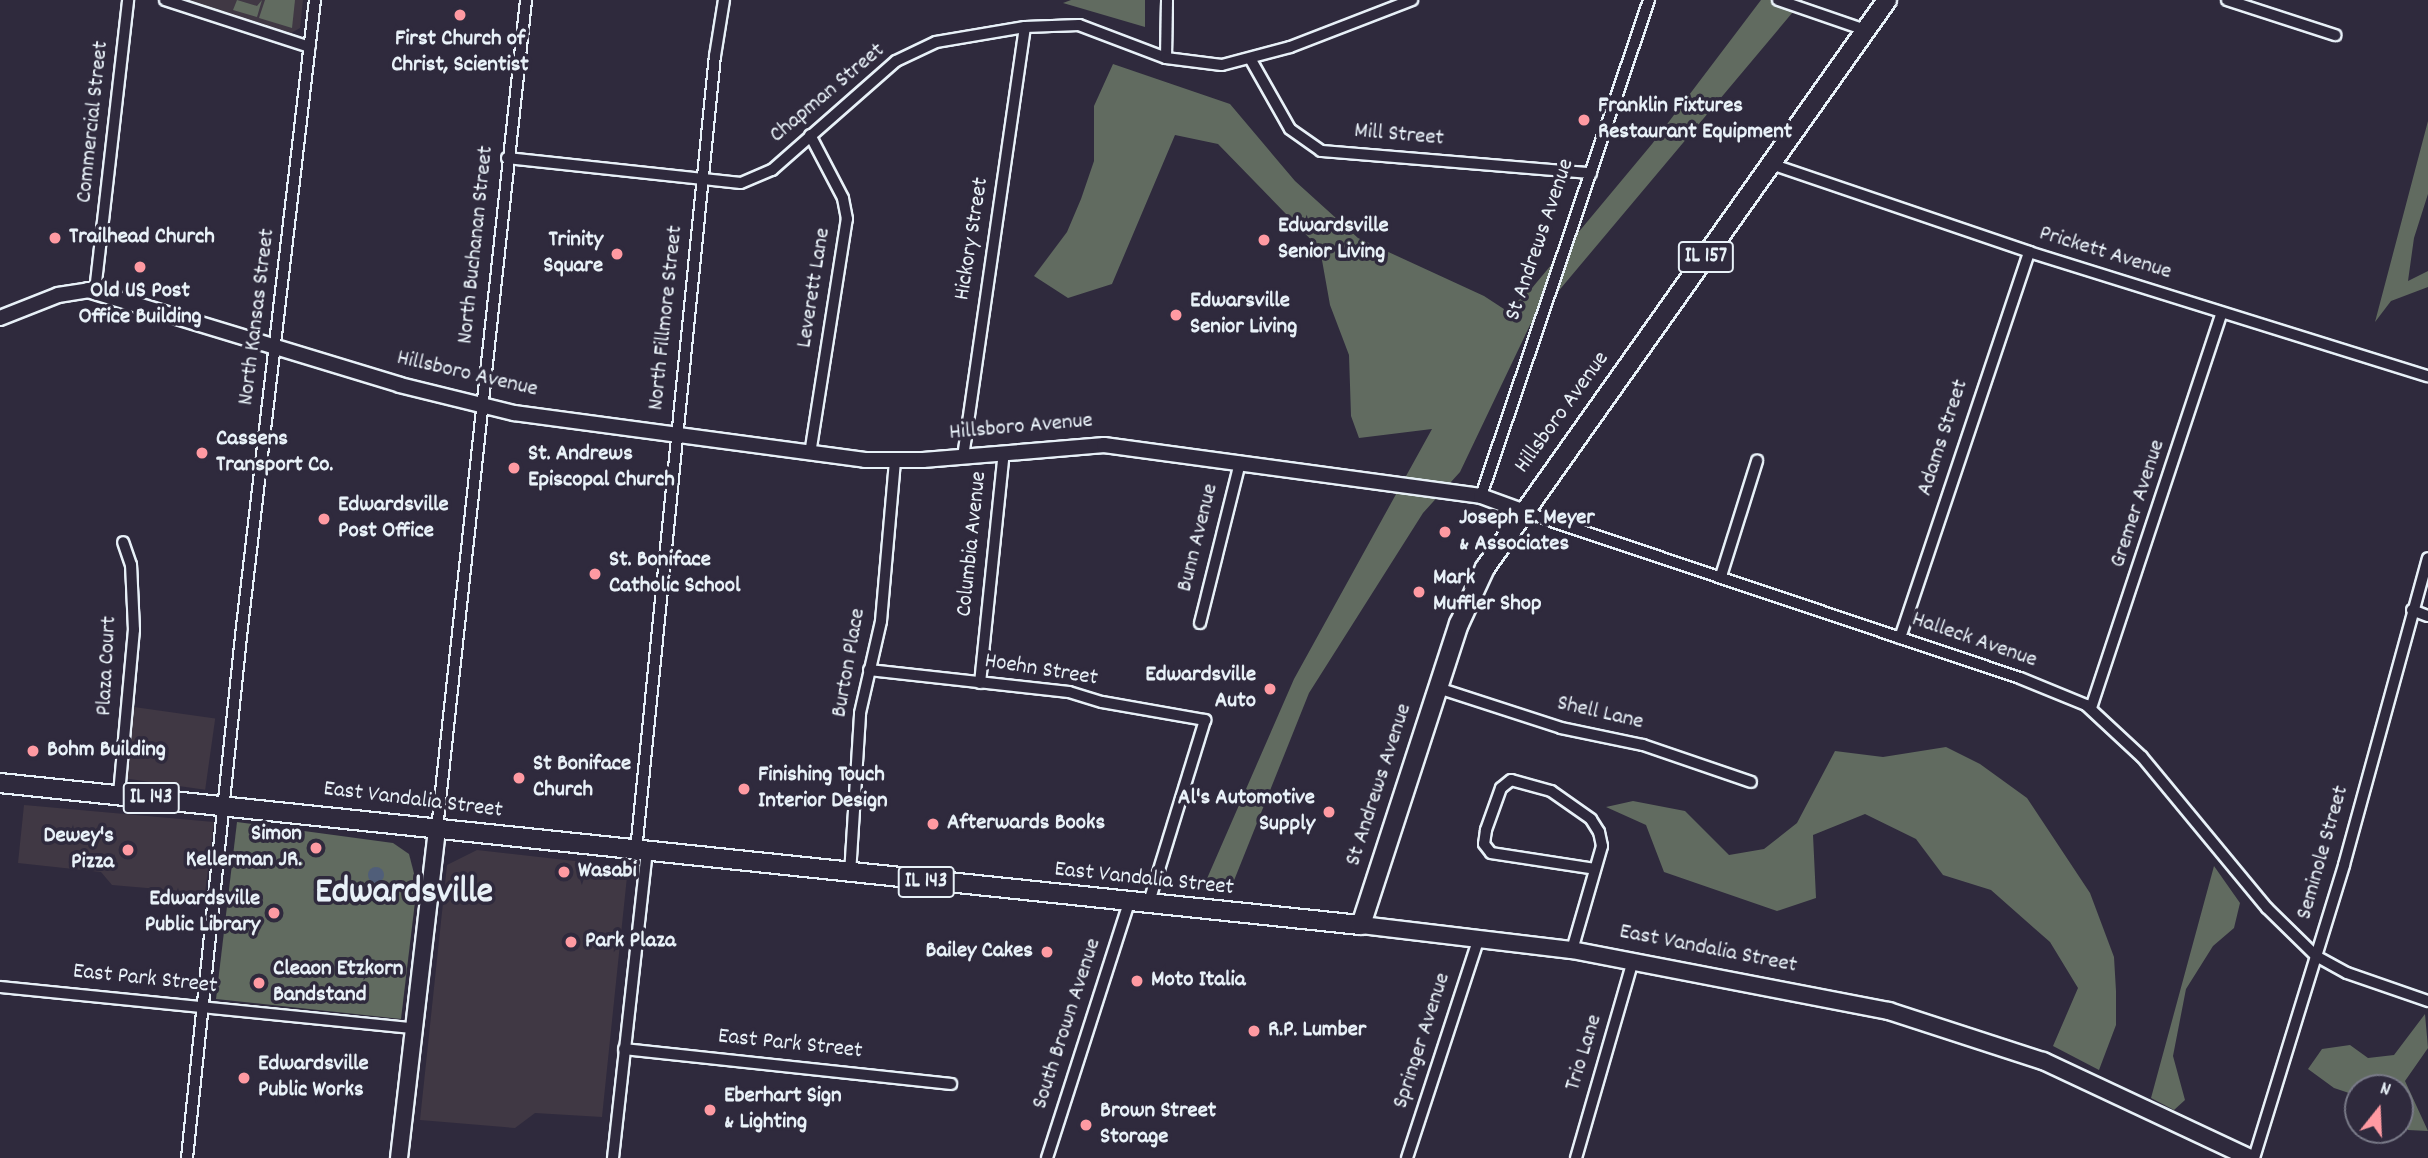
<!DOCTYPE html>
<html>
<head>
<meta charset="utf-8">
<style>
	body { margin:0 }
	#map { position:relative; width:2428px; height:1158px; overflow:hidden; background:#2f2a3d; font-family:Dekko,sans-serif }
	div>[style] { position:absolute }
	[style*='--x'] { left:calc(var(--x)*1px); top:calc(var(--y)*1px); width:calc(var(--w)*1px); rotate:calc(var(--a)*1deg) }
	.built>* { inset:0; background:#403844; transform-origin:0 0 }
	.green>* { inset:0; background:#616b60 }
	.water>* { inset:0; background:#505e79 }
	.round { border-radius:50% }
	.roads { filter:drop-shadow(2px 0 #e8f1f8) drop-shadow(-2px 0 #e8f1f8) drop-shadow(0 2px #e8f1f8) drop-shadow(0 -2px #e8f1f8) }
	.minor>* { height:10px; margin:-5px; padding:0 5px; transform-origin:5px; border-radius:5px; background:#2f2a3d }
	.tertiary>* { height:14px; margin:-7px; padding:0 7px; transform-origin:7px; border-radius:7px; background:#2f2a3d }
	.secondary>* { height:16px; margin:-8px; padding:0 8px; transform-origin:8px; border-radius:8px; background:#2f2a3d }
	.primary>* { height:18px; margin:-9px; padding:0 9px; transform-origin:9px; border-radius:9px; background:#2f2a3d }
	.dots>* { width:19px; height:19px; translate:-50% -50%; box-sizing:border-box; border:4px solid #2f2a3d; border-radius:50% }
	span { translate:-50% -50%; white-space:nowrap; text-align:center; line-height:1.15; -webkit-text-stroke:7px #2f2a3d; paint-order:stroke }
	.shield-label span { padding:2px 5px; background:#2f2a3d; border:2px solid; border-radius:5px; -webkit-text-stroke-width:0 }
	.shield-label { font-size:21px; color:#e8f1f8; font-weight:700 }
	.poi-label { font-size:23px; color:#e8f1f8; font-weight:700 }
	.left { translate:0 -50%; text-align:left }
	.right { translate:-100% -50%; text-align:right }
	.street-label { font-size:23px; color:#e8f1f8 }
	.town-label { font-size:37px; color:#e8f1f8; font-weight:700 }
	.north { position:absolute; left:2344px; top:1074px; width:70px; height:70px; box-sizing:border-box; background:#2f2a3d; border:2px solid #797a88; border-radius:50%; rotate:18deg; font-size:19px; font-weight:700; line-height:28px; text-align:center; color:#e8f1f8 }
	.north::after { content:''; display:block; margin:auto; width:24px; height:32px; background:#ff9aa2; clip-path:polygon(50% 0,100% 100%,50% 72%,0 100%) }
</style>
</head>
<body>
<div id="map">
	<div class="built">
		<i style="clip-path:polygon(186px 0,303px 0,300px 28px,291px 33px)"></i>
		<i style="left:134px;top:707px;width:82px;height:72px;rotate:8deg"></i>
		<i style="clip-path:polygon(24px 805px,214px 822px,205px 893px,112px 885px,101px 872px,18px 863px)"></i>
		<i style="clip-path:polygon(477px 850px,628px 867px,602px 1117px,535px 1113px,515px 1128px,420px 1120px,447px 865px)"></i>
	</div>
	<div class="green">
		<i style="clip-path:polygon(237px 0,257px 6px,262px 0,257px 17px,233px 10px)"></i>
		<i style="clip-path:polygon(265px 0,295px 0,292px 28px,259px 18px)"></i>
		<i style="clip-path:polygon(1071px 0,1145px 0,1145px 27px,1063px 3px)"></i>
		<i style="clip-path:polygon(1761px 0,1803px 0,1530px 325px,1460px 472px,1423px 513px,1309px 693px,1229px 893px,1202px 890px,1294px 679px,1432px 429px,1359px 438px,1351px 416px,1349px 355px,1330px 305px,1320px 249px,1218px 144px,1175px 135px,1112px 284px,1068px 298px,1034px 276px,1067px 232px,1081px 199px,1094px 161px,1094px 106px,1113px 64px,1230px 104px,1295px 181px,1358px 238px,1484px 296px,1507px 311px,1532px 288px,1652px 144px)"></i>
		<i style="clip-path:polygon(2428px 121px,2428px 194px,2414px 238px,2408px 281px,2428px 271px,2428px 287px,2391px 301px,2375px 322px)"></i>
		<i style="clip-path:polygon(1946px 747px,1980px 764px,2027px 798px,2090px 893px,2114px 957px,2116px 991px,2116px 1025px,2099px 1070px,2053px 1046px,2078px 988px,2050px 942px,1991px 890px,1943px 875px,1916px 839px,1865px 814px,1813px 835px,1816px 898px,1777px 911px,1664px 872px,1646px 825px,1606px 807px,1633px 801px,1685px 811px,1729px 855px,1764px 849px,1797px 823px,1835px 751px,1883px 757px)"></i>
		<i style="clip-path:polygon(237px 822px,393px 843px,409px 854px,417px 885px,401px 1019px,216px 999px)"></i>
		<i style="clip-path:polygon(2214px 866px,2240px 903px,2234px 928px,2213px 946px,2186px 989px,2173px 1056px,2185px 1100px,2174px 1110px,2151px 1098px)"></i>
		<i style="clip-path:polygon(2425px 1014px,2428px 1048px,2405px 1081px,2428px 1131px,2408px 1130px,2400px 1122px,2400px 1088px,2358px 1088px,2358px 1096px,2334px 1088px,2308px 1069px,2322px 1049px,2350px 1045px,2368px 1058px,2394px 1055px)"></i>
	</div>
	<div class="water">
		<i class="round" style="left:368px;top:867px;width:16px;height:16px"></i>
	</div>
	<div class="roads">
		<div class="minor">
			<i style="--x:165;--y:0;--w:152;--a:18"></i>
			<i style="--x:1778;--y:0;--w:92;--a:19"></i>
			<i style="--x:2227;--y:0;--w:114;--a:18"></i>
			<i style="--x:1166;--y:58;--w:58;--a:-89"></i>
			<i style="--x:1251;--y:60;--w:79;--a:60.5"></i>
			<i style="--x:1290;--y:129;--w:38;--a:35"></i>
			<i style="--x:1321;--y:151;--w:271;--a:4.7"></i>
			<i style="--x:507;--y:158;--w:235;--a:6.1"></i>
			<i style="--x:741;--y:183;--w:34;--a:-23"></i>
			<i style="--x:772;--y:170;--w:165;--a:-41.3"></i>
			<i style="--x:896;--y:61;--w:44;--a:-25.4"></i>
			<i style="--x:936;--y:42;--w:90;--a:-9.6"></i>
			<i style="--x:1025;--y:27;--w:54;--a:-2.1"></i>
			<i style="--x:1079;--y:25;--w:93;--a:20.8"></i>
			<i style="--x:1166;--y:58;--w:56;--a:7.1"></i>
			<i style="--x:1222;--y:65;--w:70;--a:-14.8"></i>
			<i style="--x:1290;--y:47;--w:131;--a:-21.1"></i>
			<i style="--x:1771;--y:164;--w:273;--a:18.8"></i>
			<i style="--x:2029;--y:252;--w:418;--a:17.3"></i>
			<i style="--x:95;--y:291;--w:293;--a:-83.5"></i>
			<i style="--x:810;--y:454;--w:238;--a:-81.1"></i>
			<i style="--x:847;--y:219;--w:21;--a:-101"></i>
			<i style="--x:843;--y:198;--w:71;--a:-117.6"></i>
			<i style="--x:963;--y:457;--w:434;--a:-81.8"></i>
			<i style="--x:1481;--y:496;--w:524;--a:-71.29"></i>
			<i style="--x:1522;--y:511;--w:525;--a:18.54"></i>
			<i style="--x:2020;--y:678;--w:71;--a:22.2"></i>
			<i style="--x:2086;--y:705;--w:76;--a:42.9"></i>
			<i style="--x:2142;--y:757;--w:196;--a:50.4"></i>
			<i style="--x:2267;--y:908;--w:69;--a:44.4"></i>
			<i style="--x:2316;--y:956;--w:35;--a:29"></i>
			<i style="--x:2347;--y:973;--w:86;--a:19.1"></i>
			<i style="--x:1721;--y:576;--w:121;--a:-72.6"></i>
			<i style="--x:2412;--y:610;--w:17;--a:21"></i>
			<i style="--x:1200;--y:623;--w:166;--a:-76"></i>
			<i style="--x:1900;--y:638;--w:407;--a:-71.5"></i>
			<i style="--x:869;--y:670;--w:201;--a:6.3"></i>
			<i style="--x:1069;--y:692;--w:34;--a:17"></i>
			<i style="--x:1102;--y:702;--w:105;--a:9.9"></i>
			<i style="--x:1205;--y:720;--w:194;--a:107.1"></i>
			<i style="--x:980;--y:683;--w:232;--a:-84.1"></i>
			<i style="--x:1438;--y:688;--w:129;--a:18"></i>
			<i style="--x:1561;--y:728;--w:84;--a:11.7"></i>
			<i style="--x:1643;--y:745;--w:114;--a:18.9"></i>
			<i style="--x:2091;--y:708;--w:416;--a:-71.7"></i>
			<i style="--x:119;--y:794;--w:165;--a:-84.8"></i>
			<i style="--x:134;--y:630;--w:65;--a:-92.6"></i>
			<i style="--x:131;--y:565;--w:24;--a:-109"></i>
			<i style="--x:437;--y:829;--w:834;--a:-83.87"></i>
			<i style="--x:636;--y:851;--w:799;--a:-84.33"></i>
			<i style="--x:715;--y:56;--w:57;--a:-80.9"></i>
			<i style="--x:850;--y:874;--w:161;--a:-86.4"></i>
			<i style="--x:860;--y:713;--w:94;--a:-77.1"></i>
			<i style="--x:881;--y:621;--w:161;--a:-85"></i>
			<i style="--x:1572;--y:950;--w:108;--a:-73.9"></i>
			<i style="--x:1602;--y:846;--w:14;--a:-102"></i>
			<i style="--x:1599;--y:832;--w:15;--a:-122"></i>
			<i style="--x:1591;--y:819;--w:49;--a:-145"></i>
			<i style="--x:1551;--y:791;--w:41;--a:-164.6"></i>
			<i style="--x:1511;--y:780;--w:13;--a:141"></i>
			<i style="--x:1501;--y:788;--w:45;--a:109.7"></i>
			<i style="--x:1486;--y:830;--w:14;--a:98"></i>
			<i style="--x:1484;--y:844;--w:11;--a:52"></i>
			<i style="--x:1491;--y:853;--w:105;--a:8.7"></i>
			<i style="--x:0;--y:987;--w:414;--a:5.7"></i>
			<i style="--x:624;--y:1049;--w:329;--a:6.1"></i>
			<i style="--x:187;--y:1158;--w:534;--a:-84.09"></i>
			<i style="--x:242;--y:627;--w:631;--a:-83.36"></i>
			<i style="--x:613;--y:1158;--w:308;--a:-83.7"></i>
			<i style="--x:1047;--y:1158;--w:268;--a:-72.2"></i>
			<i style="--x:1407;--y:1158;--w:231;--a:-71.9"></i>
			<i style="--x:1576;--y:1158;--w:205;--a:-73.9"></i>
			<i style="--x:2254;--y:1158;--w:307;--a:-72.9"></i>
			<i style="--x:2344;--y:865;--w:318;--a:-74.7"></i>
		</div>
		<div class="tertiary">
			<i style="--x:0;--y:318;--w:62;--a:-21.6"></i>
			<i style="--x:58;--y:295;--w:30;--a:-9"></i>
			<i style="--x:88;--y:290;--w:326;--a:16.9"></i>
			<i style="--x:400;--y:385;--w:117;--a:13.8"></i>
			<i style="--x:514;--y:413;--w:354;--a:7.6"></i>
			<i style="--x:865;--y:460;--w:58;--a:0"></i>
			<i style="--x:923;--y:460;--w:182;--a:-4.7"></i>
			<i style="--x:1104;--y:445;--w:380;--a:7.7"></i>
			<i style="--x:1481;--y:496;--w:44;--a:20.1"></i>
		</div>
		<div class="secondary">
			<i style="--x:1361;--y:925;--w:212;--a:6.8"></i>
			<i style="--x:1572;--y:950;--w:323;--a:10.9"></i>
			<i style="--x:1889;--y:1011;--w:162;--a:18"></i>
			<i style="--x:2043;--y:1061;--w:229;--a:25.1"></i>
			<i style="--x:399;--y:1158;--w:331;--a:-83.4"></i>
		</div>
		<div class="primary">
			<i style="--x:0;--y:783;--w:1368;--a:5.96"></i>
			<i style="--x:1361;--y:925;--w:317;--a:-72"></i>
			<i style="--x:1459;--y:624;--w:62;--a:-65.1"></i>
			<i style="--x:1485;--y:568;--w:696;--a:-54.71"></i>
		</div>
	</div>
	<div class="dots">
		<i style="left:460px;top:15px;background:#ff9aa2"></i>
		<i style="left:1584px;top:120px;background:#ff9aa2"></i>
		<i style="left:55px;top:238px;background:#ff9aa2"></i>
		<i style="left:1264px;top:240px;background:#ff9aa2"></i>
		<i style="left:617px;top:254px;background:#ff9aa2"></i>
		<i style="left:140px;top:267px;background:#ff9aa2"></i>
		<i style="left:1176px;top:315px;background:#ff9aa2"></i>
		<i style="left:202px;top:453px;background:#ff9aa2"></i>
		<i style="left:514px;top:468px;background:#ff9aa2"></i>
		<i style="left:324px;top:519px;background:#ff9aa2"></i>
		<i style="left:1445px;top:532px;background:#ff9aa2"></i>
		<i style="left:595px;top:574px;background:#ff9aa2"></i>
		<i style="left:1419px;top:592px;background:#ff9aa2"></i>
		<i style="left:1270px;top:689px;background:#ff9aa2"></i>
		<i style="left:33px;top:751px;background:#ff9aa2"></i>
		<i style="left:519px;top:778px;background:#ff9aa2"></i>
		<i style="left:744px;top:789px;background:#ff9aa2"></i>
		<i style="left:1329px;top:812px;background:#ff9aa2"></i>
		<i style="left:933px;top:824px;background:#ff9aa2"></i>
		<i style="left:316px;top:848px;background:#ff9aa2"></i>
		<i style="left:128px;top:850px;background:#ff9aa2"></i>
		<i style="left:564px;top:872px;background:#ff9aa2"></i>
		<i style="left:274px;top:913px;background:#ff9aa2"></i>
		<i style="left:571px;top:942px;background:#ff9aa2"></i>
		<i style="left:1047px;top:952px;background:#ff9aa2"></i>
		<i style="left:1137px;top:981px;background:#ff9aa2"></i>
		<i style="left:259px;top:983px;background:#ff9aa2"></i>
		<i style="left:1254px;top:1031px;background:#ff9aa2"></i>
		<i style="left:244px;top:1078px;background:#ff9aa2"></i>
		<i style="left:710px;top:1110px;background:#ff9aa2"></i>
		<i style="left:1086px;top:1125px;background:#ff9aa2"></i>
	</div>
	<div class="shield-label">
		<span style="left:1706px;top:257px">IL 157</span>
		<span style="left:151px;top:798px">IL 143</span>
		<span style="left:926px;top:882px">IL 143</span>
	</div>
	<div class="poi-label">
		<span style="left:460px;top:53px">First Church of<br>Christ, Scientist</span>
		<span class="left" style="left:1598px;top:120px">Franklin Fixtures<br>Restaurant Equipment</span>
		<span class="left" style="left:1278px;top:240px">Edwardsville<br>Senior Living</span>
		<span class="left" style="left:69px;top:238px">Trailhead Church</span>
		<span class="right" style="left:603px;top:254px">Trinity<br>Square</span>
		<span style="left:140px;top:305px">Old US Post<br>Office Building</span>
		<span class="left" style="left:1190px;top:315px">Edwarsville<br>Senior Living</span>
		<span class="left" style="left:216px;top:453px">Cassens<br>Transport Co.</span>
		<span class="left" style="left:528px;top:468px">St. Andrews<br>Episcopal Church</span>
		<span class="left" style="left:338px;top:519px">Edwardsville<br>Post Office</span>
		<span class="left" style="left:1459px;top:532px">Joseph E. Meyer<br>&amp; Associates</span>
		<span class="left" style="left:609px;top:574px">St. Boniface<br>Catholic School</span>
		<span class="left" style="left:1433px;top:592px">Mark<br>Muffler Shop</span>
		<span class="right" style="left:1256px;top:689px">Edwardsville<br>Auto</span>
		<span class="left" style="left:47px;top:751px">Bohm Building</span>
		<span class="left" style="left:533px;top:778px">St Boniface<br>Church</span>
		<span class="left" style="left:758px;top:789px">Finishing Touch<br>Interior Design</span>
		<span class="right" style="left:1315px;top:812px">Al's Automotive<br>Supply</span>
		<span class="left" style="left:947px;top:824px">Afterwards Books</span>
		<span class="right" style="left:302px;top:848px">Simon<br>Kellerman JR.</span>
		<span class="right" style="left:114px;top:850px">Dewey's<br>Pizza</span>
		<span class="left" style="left:578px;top:872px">Wasabi</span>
		<span class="right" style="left:260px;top:913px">Edwardsville<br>Public Library</span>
		<span class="left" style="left:585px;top:942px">Park Plaza</span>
		<span class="right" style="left:1033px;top:952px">Bailey Cakes</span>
		<span class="left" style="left:273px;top:983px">Cleaon Etzkorn<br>Bandstand</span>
		<span class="left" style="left:1151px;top:981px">Moto Italia</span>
		<span class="left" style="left:1268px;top:1031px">R.P. Lumber</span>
		<span class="left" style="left:258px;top:1078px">Edwardsville<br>Public Works</span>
		<span class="left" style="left:724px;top:1110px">Eberhart Sign<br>&amp; Lighting</span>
		<span class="left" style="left:1100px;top:1125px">Brown Street<br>Storage</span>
	</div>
	<div class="street-label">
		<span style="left:828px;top:94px;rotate:-40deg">Chapman Street</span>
		<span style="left:94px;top:122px;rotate:-84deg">Commercial Street</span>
		<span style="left:1399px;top:136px;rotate:5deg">Mill Street</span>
		<span style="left:973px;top:239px;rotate:-81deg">Hickory Street</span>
		<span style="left:1541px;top:240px;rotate:-71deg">St Andrews Avenue</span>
		<span style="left:477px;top:245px;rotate:-84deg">North Buchanan Street</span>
		<span style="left:2105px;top:254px;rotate:17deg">Prickett Avenue</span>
		<span style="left:815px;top:288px;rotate:-81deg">Leverett Lane</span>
		<span style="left:258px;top:317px;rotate:-83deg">North Kansas Street</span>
		<span style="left:667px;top:318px;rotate:-84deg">North Fillmore Street</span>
		<span style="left:467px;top:375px;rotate:13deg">Hillsboro Avenue</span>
		<span style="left:1563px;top:413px;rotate:-54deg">Hillsboro Avenue</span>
		<span style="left:1021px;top:428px;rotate:-5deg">Hillsboro Avenue</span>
		<span style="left:1944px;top:438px;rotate:-72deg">Adams Street</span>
		<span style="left:2139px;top:504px;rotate:-72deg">Gremer Avenue</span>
		<span style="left:1199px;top:538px;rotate:-76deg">Bunn Avenue</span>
		<span style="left:973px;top:544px;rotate:-84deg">Columbia Avenue</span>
		<span style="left:1974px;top:641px;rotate:19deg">Halleck Avenue</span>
		<span style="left:850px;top:663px;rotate:-80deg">Burton Place</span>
		<span style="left:108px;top:666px;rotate:-87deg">Plaza Court</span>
		<span style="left:1041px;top:671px;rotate:9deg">Hoehn Street</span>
		<span style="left:1600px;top:714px;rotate:13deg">Shell Lane</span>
		<span style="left:1380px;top:785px;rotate:-72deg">St Andrews Avenue</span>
		<span style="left:413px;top:801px;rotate:7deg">East Vandalia Street</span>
		<span style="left:2324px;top:853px;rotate:-74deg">Seminole Street</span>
		<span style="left:1144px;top:880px;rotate:6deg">East Vandalia Street</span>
		<span style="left:1708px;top:950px;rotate:11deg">East Vandalia Street</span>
		<span style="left:145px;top:980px;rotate:6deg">East Park Street</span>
		<span style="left:1068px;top:1024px;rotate:-72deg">South Brown Avenue</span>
		<span style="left:1423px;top:1041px;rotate:-72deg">Springer Avenue</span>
		<span style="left:790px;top:1045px;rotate:6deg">East Park Street</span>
		<span style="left:1585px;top:1053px;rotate:-73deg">Trio Lane</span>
	</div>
	<div class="town-label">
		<span style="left:404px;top:894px">Edwardsville</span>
	</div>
	<div class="north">N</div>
</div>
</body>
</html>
